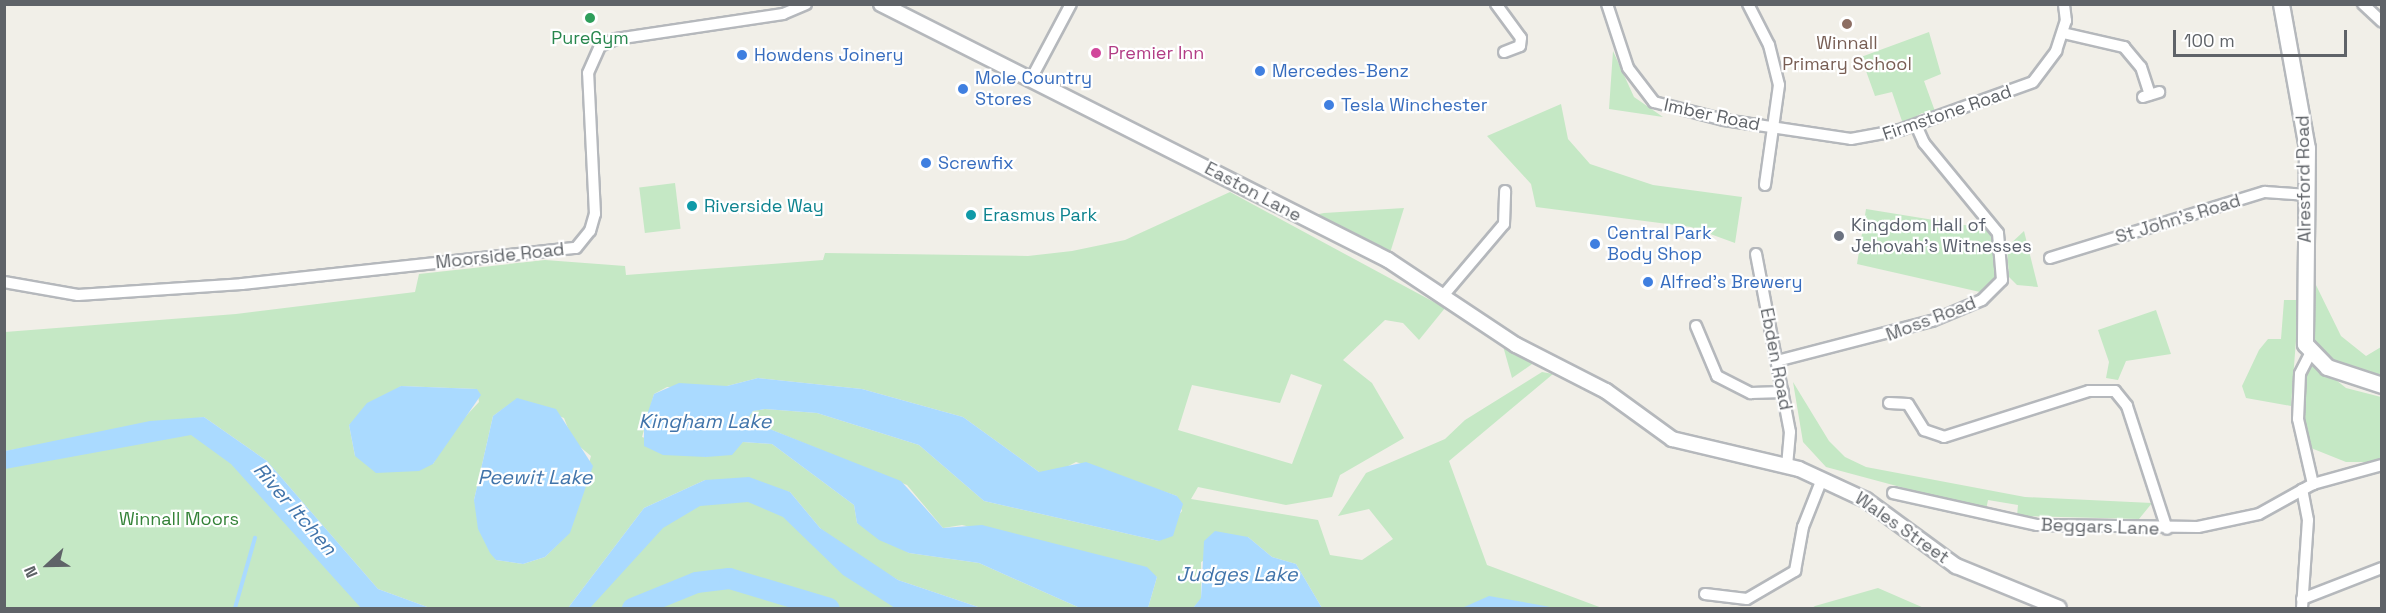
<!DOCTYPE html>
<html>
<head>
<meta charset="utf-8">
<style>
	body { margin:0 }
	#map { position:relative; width:2386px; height:613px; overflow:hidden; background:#f1efe8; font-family:"Space Grotesk",sans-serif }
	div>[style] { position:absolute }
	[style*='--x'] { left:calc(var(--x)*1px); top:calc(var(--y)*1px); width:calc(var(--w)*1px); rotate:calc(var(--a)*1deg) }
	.green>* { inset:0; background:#c5e8c5; transform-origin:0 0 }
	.water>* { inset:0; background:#aadaff }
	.stream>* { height:4px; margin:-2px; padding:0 2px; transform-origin:2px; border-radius:2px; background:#aadaff }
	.river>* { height:21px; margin:-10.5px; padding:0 10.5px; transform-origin:10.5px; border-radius:10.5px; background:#aadaff }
	.roads { filter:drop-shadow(2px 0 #b5b8bc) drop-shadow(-2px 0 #b5b8bc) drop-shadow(0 2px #b5b8bc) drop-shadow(0 -2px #b5b8bc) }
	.minor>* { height:10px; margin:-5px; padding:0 5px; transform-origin:5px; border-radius:5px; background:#fff }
	.tertiary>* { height:14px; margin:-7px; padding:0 7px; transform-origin:7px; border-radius:7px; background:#fff }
	.secondary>* { height:15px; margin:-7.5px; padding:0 7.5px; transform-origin:7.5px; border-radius:7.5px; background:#fff }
	.dots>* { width:16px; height:16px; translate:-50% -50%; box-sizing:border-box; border:3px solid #fff; border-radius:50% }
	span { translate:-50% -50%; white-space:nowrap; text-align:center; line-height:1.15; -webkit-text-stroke:4.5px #fff; paint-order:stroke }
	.leisure-label { font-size:18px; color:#27864d }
	.education-label { font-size:18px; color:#785e54 }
	.hotel-label { font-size:18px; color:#b23c85 }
	.left { translate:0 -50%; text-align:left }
	.shop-label { font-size:18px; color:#366cbe }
	.street-label { font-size:18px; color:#5f6368 }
	.culture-label { font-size:18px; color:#0d838f }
	.worship-label { font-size:18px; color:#5b616d }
	.park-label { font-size:18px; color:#348238 }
	.water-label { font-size:20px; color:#4174aa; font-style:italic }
	.frame { position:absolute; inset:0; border:6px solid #5f6368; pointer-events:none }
	.north { position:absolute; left:18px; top:535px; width:60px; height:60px; -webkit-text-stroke:4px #fff; paint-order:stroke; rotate:248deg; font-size:16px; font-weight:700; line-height:24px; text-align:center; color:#5f6368 }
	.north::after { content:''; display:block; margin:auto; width:21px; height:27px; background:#5f6368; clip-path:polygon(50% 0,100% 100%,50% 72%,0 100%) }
	.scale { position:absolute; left:2173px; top:30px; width:174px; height:27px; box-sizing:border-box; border:3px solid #5f6368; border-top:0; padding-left:8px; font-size:18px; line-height:21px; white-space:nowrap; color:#5f6368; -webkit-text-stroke:4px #fff; paint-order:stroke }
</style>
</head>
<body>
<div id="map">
	<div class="green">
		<i style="clip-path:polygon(1929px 32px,1941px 74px,1924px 81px,1936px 114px,1922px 113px,1903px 124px,1892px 92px,1875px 96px,1861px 57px)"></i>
		<i style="clip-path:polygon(1613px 51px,1634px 97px,1663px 117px,1609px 109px)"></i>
		<i style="clip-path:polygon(1561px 104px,1568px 139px,1590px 164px,1653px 185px,1742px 197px,1735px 243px,1691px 227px,1536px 207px,1531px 184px,1487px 136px)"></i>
		<i style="left:675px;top:183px;width:46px;height:36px;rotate:83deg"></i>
		<i style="clip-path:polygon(evenodd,1230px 192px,1445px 308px,1419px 340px,1403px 323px,1385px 320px,1343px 360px,1372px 383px,1404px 438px,1340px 475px,1332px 497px,1286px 505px,1198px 487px,1191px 499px,1318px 520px,1330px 555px,1362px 560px,1393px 539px,1369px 509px,1338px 516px,1366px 473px,1445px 439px,1465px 420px,1542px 372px,1553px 374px,1449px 461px,1487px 565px,1602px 608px,1322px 608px,1296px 564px,1272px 557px,1248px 537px,1201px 562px,1201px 599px,1193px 608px,1148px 608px,1157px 577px,1124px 562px,962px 525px,943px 528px,907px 485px,747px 420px,753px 411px,765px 409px,817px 413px,919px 445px,984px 501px,1159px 541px,1182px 511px,1177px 496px,1076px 462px,1055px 473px,1039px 472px,963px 417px,862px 389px,758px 378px,727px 386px,667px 387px,654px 394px,642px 437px,706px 457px,743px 442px,772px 444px,854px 505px,857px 523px,909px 553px,979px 563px,1080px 608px,981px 608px,898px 580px,851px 553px,820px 528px,790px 492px,705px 480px,644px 508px,568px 608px,430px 608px,378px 589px,267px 461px,204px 417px,5px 451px,5px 332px,236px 314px,415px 292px,419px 274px,545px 260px,625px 266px,626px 275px,823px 260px,825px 253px,1028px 256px,1072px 251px,1125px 240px,1230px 192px,1291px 374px,1322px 385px,1292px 464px,1178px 430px,1192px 385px,1280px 403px,1291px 374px,1230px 192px,401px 386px,477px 389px,479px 402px,452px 431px,433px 464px,355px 456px,349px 425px,401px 386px,1230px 192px,517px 399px,564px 418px,573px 441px,591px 456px,569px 533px,545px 557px,523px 564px,496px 560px,474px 500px,493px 416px,517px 399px)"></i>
		<i style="clip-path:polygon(1404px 208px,1390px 253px,1314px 215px,1324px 213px)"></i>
		<i style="clip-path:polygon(1866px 209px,1989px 229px,1999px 255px,1998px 276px,1989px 290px,1980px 292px,1857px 264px)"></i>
		<i style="clip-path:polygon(2024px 231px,2038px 287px,2017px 285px,2009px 277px,2007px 247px)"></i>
		<i style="clip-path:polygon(2313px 279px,2341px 336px,2366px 356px,2381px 347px,2381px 379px,2345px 370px,2316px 351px,2311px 330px)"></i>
		<i style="clip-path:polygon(2284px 300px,2299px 300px,2291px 406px,2246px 398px,2242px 386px,2259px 350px,2268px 339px,2281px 339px)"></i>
		<i style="clip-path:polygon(2156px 310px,2171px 354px,2126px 361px,2118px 380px,2106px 378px,2109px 362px,2098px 330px)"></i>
		<i style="clip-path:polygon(1503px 346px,1535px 362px,1512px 378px)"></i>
		<i style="clip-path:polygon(2311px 360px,2346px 388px,2381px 397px,2381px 462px,2346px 462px,2311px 448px,2303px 436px,2300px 387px)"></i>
		<i style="clip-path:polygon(1793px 382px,1829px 441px,1845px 457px,1866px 467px,2025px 497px,2152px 503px,2139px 519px,2017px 516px,2018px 505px,1988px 500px,1986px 510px,1826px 467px,1803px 442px)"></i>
		<i style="clip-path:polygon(198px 426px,303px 523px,399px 608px,5px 608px,4px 459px)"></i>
		<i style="clip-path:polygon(682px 499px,782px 501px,825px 547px,929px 608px,575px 608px)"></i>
		<i style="clip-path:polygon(1878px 588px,1924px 608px,1812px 608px,1815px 606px)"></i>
	</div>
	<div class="water">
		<i style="clip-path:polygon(758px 378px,862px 389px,963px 417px,1039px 472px,1086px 462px,1177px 496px,1183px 504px,1173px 536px,1159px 541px,984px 501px,919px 445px,817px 413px,765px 409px,753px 411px,747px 420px,901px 481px,943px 528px,982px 525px,1147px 567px,1157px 577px,1148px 608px,1080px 608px,979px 563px,909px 553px,879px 540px,857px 523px,854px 505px,772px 444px,743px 442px,732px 455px,706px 457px,663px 455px,644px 446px,644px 424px,654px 394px,679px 383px,727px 386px)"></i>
		<i style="clip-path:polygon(401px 386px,477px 389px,481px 395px,433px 464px,419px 471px,376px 473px,355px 456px,349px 425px,367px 403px)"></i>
		<i style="clip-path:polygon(517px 398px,556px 409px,593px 466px,570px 533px,545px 557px,523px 564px,496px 560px,490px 553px,478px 529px,474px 500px,493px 416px)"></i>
		<i style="clip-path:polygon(204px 417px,267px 461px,378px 589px,430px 608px,361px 608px,231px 464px,191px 435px,5px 469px,5px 451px,150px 421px)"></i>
		<i style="clip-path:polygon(749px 477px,790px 492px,820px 528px,898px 580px,981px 608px,895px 608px,843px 575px,783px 517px,748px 502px,700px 506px,663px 528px,590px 608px,568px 608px,644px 508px,705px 480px)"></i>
		<i style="clip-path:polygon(1215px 531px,1248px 537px,1272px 557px,1296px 564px,1322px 608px,1193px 608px,1201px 598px,1204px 541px)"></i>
		<i style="clip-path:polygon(1489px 596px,1545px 606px,1555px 608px,1462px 608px)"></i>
	</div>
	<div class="stream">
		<i style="--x:235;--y:608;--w:73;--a:-74.1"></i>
	</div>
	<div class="river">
		<i style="--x:632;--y:608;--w:69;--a:-22.1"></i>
		<i style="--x:696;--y:582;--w:33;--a:-7"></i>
		<i style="--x:729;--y:578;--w:104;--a:16.7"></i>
	</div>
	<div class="roads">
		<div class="minor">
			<i style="--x:1496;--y:4;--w:42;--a:53.7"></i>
			<i style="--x:1521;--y:38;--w:8;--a:97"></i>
			<i style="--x:1520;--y:46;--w:17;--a:159"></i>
			<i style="--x:1607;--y:4;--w:67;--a:71.8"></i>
			<i style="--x:1628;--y:68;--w:43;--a:52.6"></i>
			<i style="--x:1654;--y:102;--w:72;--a:14.4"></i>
			<i style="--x:1724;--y:120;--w:128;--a:8.5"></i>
			<i style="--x:1851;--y:139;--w:50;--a:-10.4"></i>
			<i style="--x:1900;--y:130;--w:141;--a:-19.8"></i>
			<i style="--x:2033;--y:82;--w:39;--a:-53"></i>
			<i style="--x:2056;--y:51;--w:32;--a:-72"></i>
			<i style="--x:2066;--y:21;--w:17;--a:-97"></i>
			<i style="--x:1748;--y:4;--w:46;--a:62.9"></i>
			<i style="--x:1769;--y:45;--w:41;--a:76"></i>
			<i style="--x:1779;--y:85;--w:101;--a:98"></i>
			<i style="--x:2363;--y:4;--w:26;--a:43"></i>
			<i style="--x:2063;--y:33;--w:63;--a:12.9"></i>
			<i style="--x:2124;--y:47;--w:26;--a:50"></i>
			<i style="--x:2141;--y:67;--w:29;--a:72"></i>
			<i style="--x:1030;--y:81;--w:87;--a:-62"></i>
			<i style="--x:2143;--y:97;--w:17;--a:-17"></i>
			<i style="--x:1756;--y:254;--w:181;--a:79.2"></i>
			<i style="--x:1790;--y:432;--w:32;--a:95"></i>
			<i style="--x:2050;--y:258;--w:225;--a:-17.1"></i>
			<i style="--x:2265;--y:192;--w:43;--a:4"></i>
			<i style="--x:4;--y:282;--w:75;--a:10"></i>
			<i style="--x:78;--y:295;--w:164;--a:-3.8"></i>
			<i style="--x:242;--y:284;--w:336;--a:-6.2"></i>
			<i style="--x:576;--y:248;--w:22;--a:-51"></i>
			<i style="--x:590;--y:231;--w:18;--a:-74"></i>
			<i style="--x:595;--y:214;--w:141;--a:-92.8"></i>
			<i style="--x:588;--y:73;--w:30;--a:-66"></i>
			<i style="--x:600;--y:46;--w:17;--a:-24"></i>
			<i style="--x:616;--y:39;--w:169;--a:-8.5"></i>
			<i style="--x:783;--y:14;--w:25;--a:-23"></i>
			<i style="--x:1442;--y:297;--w:96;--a:-49.7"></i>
			<i style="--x:1504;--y:224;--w:33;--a:-88"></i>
			<i style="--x:1696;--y:326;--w:54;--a:67.2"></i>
			<i style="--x:1717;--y:376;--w:38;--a:27"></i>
			<i style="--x:1751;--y:393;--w:32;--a:-2"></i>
			<i style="--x:2310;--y:354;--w:22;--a:117"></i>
			<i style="--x:2300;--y:374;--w:45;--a:92.5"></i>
			<i style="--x:2298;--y:419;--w:67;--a:77"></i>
			<i style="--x:1777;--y:361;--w:160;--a:-14.5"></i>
			<i style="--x:1932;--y:321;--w:54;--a:-22.8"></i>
			<i style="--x:1982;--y:300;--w:28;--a:-45"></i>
			<i style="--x:2002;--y:280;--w:47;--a:-94.9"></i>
			<i style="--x:1998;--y:233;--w:117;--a:-129.4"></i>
			<i style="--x:1924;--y:143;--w:20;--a:-114"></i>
			<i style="--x:1889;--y:403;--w:19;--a:3"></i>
			<i style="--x:1908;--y:404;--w:31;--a:58"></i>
			<i style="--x:1924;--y:430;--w:21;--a:19"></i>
			<i style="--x:1944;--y:437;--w:152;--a:-17.6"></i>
			<i style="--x:2089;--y:391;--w:26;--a:0"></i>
			<i style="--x:2115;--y:391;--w:19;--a:51"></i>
			<i style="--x:2127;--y:406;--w:129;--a:72"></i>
			<i style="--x:1893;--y:493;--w:148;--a:12.5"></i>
			<i style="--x:2037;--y:525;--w:161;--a:0.7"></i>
			<i style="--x:2198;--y:527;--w:62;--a:-12"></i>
			<i style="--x:2259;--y:514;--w:62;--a:-29.1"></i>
			<i style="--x:2313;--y:484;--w:72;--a:-15.4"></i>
			<i style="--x:1705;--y:594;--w:42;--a:6.8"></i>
			<i style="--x:1747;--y:599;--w:56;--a:-30.3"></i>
			<i style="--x:1795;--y:571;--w:45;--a:-79.7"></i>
			<i style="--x:1803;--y:527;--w:52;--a:-68.4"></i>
			<i style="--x:2302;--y:599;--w:86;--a:-21.2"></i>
			<i style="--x:2302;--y:608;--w:88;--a:-86.1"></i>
			<i style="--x:2308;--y:520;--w:31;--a:-101"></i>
		</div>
		<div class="tertiary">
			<i style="--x:881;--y:4;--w:568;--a:26.79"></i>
			<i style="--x:1388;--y:260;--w:154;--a:33.6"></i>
			<i style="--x:1516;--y:345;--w:101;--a:27.1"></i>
			<i style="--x:1606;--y:391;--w:82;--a:36"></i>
			<i style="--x:1672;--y:439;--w:130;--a:13.3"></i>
			<i style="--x:1799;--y:469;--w:74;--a:24.8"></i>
			<i style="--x:1866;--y:500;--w:112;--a:36.3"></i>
			<i style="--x:1956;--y:566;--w:111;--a:22.2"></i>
		</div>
		<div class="secondary">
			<i style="--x:2281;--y:4;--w:146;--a:79.8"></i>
			<i style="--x:2307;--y:148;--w:196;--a:90.6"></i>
			<i style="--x:2305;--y:344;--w:32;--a:46"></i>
			<i style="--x:2327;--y:367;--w:58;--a:18.1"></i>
		</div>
	</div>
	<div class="dots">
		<i style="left:590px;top:18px;background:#2e9e5b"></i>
		<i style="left:1847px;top:24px;background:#8d6e63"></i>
		<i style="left:1096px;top:53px;background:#d1479c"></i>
		<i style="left:742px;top:55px;background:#3f7fe0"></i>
		<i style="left:1260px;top:71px;background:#3f7fe0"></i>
		<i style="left:963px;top:89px;background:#3f7fe0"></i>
		<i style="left:1329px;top:105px;background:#3f7fe0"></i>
		<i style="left:926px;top:163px;background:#3f7fe0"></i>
		<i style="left:692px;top:206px;background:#0f9aa8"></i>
		<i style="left:971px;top:215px;background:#0f9aa8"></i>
		<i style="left:1839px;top:236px;background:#6b7280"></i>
		<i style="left:1595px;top:244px;background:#3f7fe0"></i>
		<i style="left:1648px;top:282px;background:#3f7fe0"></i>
	</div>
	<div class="leisure-label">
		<span style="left:590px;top:38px">PureGym</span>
	</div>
	<div class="education-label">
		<span style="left:1847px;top:54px">Winnall<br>Primary School</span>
	</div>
	<div class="hotel-label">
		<span class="left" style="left:1108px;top:53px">Premier Inn</span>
	</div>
	<div class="shop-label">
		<span class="left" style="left:754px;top:55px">Howdens Joinery</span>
		<span class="left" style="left:1272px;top:71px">Mercedes-Benz</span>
		<span class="left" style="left:975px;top:89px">Mole Country<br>Stores</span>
		<span class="left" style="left:1341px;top:105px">Tesla Winchester</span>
		<span class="left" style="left:938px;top:163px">Screwfix</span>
		<span class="left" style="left:1607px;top:244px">Central Park<br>Body Shop</span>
		<span class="left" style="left:1660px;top:282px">Alfred's Brewery</span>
	</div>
	<div class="street-label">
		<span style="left:1947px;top:113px;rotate:-19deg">Firmstone Road</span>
		<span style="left:1712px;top:115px;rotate:12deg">Imber Road</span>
		<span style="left:2304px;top:179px;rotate:-91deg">Alresford Road</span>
		<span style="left:1253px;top:192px;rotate:28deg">Easton Lane</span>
		<span style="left:2178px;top:219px;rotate:-17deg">St John's Road</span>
		<span style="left:500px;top:256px;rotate:-6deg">Moorside Road</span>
		<span style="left:1931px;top:319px;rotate:-21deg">Moss Road</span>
		<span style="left:1776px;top:359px;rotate:79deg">Ebden Road</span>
		<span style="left:2100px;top:527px;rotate:2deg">Beggars Lane</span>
		<span style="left:1902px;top:528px;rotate:35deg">Wales Street</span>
	</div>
	<div class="culture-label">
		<span class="left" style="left:704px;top:206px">Riverside Way</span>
		<span class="left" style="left:983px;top:215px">Erasmus Park</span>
	</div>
	<div class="worship-label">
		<span class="left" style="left:1851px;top:236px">Kingdom Hall of<br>Jehovah's Witnesses</span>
	</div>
	<div class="park-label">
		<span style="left:179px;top:519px">Winnall Moors</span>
	</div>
	<div class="water-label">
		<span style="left:705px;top:421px">Kingham Lake</span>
		<span style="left:535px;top:477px">Peewit Lake</span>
		<span style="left:295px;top:509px;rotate:49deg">River Itchen</span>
		<span style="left:1237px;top:574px">Judges Lake</span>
	</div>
	<div class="frame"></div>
	<div class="north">N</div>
	<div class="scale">100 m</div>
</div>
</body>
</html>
